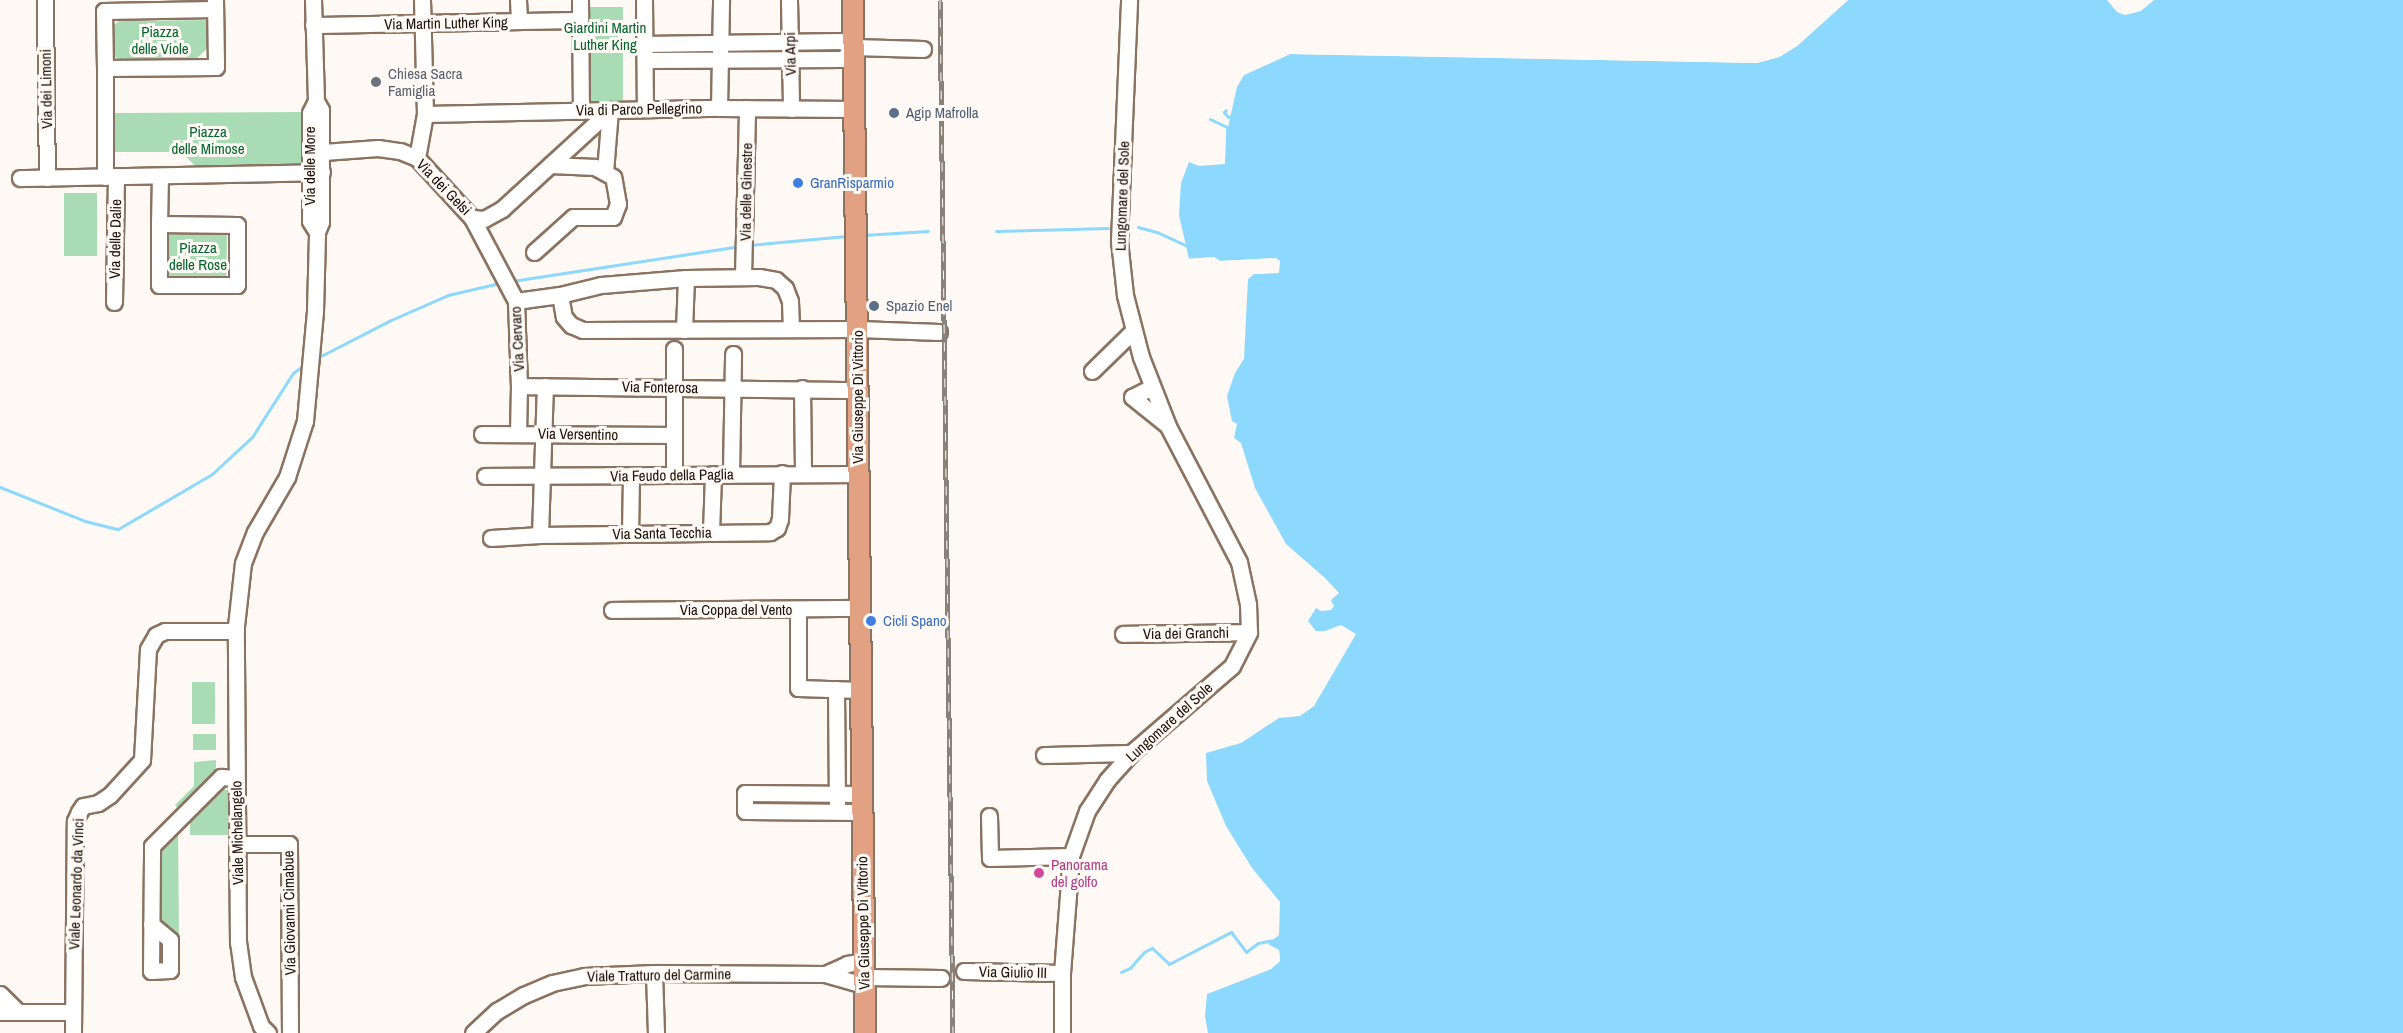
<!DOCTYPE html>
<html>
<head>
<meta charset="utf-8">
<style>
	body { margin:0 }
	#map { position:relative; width:2403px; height:1033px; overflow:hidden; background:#fef9f4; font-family:"Archivo Narrow",sans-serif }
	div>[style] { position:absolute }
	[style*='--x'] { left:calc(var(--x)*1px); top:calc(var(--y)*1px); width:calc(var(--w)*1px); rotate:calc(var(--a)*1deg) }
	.green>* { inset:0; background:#a9dcb4; transform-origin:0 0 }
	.water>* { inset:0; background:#8cd9fd }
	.pier>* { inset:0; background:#fef9f4 }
	.stream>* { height:3px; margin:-1.5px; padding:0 1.5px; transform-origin:1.5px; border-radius:1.5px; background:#8cd9fd }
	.roads { filter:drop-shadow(2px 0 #8a7360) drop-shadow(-2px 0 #8a7360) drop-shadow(0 2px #8a7360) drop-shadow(0 -2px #8a7360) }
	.minor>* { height:15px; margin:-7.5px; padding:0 7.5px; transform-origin:7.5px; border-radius:7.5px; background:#fff }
	.major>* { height:20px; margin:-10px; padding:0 10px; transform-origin:10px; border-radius:10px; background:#e3a184 }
	.rail>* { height:5px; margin-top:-2.5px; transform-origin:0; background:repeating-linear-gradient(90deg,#fef9f4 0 9px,#87817a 0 18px); box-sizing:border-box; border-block:2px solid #87817a }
	.dots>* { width:16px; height:16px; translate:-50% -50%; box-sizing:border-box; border:3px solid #fef9f4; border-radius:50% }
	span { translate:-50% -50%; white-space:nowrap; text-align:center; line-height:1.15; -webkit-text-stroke:6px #fef9f4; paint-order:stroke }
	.street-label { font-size:15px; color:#1b130b }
	.park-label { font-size:15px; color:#00662d }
	.worship-label { font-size:15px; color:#5b616d }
	.left { translate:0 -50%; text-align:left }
	.service-label { font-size:15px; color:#4e5e75 }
	.shop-label { font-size:15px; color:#366cbe }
	.hotel-label { font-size:15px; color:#b23c85 }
</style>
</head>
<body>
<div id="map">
	<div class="green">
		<i style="left:588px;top:7px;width:35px;height:95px"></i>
		<i style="clip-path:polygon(210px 20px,209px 47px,196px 59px,117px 59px,109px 50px,110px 28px,119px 21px)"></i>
		<i style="clip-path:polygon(302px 112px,302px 164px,196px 167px,182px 152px,114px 152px,115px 113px)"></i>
		<i style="left:64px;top:193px;width:33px;height:63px"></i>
		<i style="left:169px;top:234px;width:58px;height:42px;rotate:1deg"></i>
		<i style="left:192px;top:682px;width:23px;height:42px"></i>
		<i style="left:216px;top:734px;width:16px;height:23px;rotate:90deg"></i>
		<i style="clip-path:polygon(216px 760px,216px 774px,180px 811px,175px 805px,194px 786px,194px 762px)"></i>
		<i style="clip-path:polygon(222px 788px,232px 792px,232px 835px,190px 835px,190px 820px,217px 789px)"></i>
		<i style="clip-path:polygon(178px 827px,179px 940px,158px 921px,158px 848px)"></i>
	</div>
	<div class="water">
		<i style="clip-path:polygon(1848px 0,2107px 0,2117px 12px,2125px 15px,2141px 11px,2154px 0,2403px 0,2403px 1033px,1208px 1033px,1205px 1016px,1207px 994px,1271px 969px,1280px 961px,1279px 950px,1268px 944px,1279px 935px,1280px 902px,1252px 868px,1226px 826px,1207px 781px,1206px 753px,1241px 743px,1279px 718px,1300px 716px,1314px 706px,1356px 634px,1341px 625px,1325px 631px,1316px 631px,1308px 621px,1316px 608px,1321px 611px,1331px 610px,1334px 606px,1331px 600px,1339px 593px,1325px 578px,1286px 544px,1255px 488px,1241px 443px,1234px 438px,1237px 424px,1232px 421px,1227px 396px,1235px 373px,1244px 359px,1248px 279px,1254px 274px,1279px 273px,1276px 258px,1220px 261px,1213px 257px,1189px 259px,1179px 215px,1181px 183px,1189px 162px,1199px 166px,1225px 164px,1226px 136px,1237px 87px,1244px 75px,1290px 54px,1757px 63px,1779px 57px,1797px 46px)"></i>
	</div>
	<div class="pier">
		<i style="clip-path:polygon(1843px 0,1848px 0,1797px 46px,1779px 57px,1757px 63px,1290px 54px,1244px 75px,1242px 73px,1290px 51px,1757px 60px,1778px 54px,1795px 43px)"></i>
		<i style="clip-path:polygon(1214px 257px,1220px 261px,1276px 258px,1280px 261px,1279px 273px,1254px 274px,1253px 271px,1277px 270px,1275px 261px,1220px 264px,1213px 260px,1189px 262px,1186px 259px)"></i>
		<i style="clip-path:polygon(1265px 945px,1279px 950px,1280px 961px,1271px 969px,1212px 992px,1214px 988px,1270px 966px,1277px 960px,1277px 952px)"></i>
	</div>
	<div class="stream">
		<i style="--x:1226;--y:110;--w:3;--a:135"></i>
		<i style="--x:1224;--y:112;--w:6;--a:51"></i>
		<i style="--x:1228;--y:117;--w:4;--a:-14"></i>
		<i style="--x:1210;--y:119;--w:19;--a:25"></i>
		<i style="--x:1227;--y:127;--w:6;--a:90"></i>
		<i style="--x:1138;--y:227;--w:20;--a:15"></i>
		<i style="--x:1157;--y:232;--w:33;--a:25"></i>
		<i style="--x:996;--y:231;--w:112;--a:-1.5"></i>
		<i style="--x:863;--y:235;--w:65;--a:-3.5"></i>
		<i style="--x:749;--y:245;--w:98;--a:-5.2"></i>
		<i style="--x:512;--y:281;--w:231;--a:-8.7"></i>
		<i style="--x:315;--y:359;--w:85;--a:-27.2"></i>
		<i style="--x:391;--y:320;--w:62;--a:-23.7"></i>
		<i style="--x:448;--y:295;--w:53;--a:-13"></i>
		<i style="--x:0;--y:487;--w:92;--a:21.8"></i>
		<i style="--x:85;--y:521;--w:34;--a:14"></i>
		<i style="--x:118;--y:529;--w:109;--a:-30.3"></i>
		<i style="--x:212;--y:474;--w:54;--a:-42.8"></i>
		<i style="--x:252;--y:437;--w:76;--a:-57.4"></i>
		<i style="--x:293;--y:373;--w:14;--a:-36"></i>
		<i style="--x:1121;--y:972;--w:10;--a:-24"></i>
		<i style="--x:1130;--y:968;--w:21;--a:-49"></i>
		<i style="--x:1144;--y:952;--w:9;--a:-27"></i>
		<i style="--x:1152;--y:948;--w:23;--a:43"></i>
		<i style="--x:1169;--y:964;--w:70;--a:-27.3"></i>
		<i style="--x:1231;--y:932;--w:25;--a:53"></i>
		<i style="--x:1246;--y:952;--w:15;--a:-37"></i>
		<i style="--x:1258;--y:943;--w:15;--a:-11"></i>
	</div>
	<div class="roads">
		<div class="minor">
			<i style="--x:45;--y:0;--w:178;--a:89.4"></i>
			<i style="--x:215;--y:0;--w:67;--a:89.1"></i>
			<i style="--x:216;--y:67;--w:111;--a:179.5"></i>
			<i style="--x:105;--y:68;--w:57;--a:-91"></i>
			<i style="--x:104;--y:11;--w:111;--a:-1"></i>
			<i style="--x:518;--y:0;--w:21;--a:87"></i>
			<i style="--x:580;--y:0;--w:111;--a:89.5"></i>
			<i style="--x:644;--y:0;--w:109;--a:89.5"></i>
			<i style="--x:789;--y:0;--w:109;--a:88.9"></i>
			<i style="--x:313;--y:25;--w:267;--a:-1.1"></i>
			<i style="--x:645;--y:44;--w:196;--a:-0.9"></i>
			<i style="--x:841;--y:41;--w:13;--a:27"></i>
			<i style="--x:853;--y:47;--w:70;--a:1.6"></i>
			<i style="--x:645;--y:60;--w:198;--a:-0.3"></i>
			<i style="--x:843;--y:59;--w:16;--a:-50"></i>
			<i style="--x:105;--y:68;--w:109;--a:90"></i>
			<i style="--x:316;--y:101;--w:13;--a:117"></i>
			<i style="--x:310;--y:113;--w:108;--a:90"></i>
			<i style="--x:310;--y:221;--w:13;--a:58"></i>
			<i style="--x:719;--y:108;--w:108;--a:-88.9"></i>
			<i style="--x:425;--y:114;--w:294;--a:-1.2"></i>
			<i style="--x:719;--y:108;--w:135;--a:0.4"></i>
			<i style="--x:310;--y:153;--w:68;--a:-4.2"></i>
			<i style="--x:378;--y:148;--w:22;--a:8"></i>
			<i style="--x:400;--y:151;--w:18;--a:22"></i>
			<i style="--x:417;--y:158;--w:81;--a:47.5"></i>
			<i style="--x:472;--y:218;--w:12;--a:5"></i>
			<i style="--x:484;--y:219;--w:21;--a:-29"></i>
			<i style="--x:502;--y:209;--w:147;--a:-42.5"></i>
			<i style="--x:417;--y:158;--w:45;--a:-79.7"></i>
			<i style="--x:425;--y:114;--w:114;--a:-91.5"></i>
			<i style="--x:605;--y:172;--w:62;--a:-85.4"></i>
			<i style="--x:20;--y:178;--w:302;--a:-1.1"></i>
			<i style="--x:472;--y:218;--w:94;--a:62.1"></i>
			<i style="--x:516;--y:301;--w:85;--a:88"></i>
			<i style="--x:519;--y:386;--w:48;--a:91.2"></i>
			<i style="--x:159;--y:224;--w:78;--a:0.7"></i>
			<i style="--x:237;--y:225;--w:60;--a:90"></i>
			<i style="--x:237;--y:285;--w:78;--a:180"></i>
			<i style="--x:159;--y:285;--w:61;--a:-90"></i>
			<i style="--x:159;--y:224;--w:48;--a:-88.8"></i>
			<i style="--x:534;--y:252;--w:52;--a:-41.9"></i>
			<i style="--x:573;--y:217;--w:40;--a:0"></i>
			<i style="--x:613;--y:217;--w:14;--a:-69"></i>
			<i style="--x:618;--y:204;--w:27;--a:-100"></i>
			<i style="--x:613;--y:177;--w:21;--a:-151"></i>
			<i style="--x:595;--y:167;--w:45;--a:-177.5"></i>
			<i style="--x:743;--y:276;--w:168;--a:-88.6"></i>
			<i style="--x:560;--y:295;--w:42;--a:-13.7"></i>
			<i style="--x:601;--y:285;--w:85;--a:-4.7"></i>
			<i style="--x:686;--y:278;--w:73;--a:-0.8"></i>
			<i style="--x:759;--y:277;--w:17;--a:10"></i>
			<i style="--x:776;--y:280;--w:12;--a:42"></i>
			<i style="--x:785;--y:288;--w:14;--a:69"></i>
			<i style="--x:790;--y:301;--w:28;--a:88"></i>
			<i style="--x:516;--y:301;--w:44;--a:-7.8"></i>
			<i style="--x:560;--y:295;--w:22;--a:80"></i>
			<i style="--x:564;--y:317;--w:11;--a:49"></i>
			<i style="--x:571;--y:325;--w:13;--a:23"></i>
			<i style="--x:583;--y:330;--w:275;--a:-0.2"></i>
			<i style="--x:858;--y:329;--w:81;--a:2.1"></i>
			<i style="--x:114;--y:302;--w:126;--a:-89.1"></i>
			<i style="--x:684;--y:330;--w:52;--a:-87.8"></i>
			<i style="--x:1092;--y:371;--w:57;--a:-44.3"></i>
			<i style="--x:519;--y:386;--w:339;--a:0.7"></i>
			<i style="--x:1152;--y:387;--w:22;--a:153"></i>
			<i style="--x:1132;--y:397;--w:43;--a:38.5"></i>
			<i style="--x:802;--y:388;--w:85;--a:89.3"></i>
			<i style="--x:482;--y:434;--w:192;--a:0.3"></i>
			<i style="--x:731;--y:473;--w:119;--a:-89"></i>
			<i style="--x:674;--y:475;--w:126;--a:-90"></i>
			<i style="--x:485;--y:476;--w:374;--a:-0.3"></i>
			<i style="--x:711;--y:532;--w:58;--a:-88"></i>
			<i style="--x:630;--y:534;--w:58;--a:-89"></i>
			<i style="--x:540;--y:535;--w:149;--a:-88.1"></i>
			<i style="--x:491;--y:538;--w:49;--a:-3.5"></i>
			<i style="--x:540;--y:535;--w:230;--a:-0.7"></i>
			<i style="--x:770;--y:532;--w:8;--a:-30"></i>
			<i style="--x:777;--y:528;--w:9;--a:-72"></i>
			<i style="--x:780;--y:519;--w:46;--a:-87.5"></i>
			<i style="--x:612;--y:610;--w:249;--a:-0.5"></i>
			<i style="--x:798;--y:610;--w:78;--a:90"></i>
			<i style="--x:798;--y:688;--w:62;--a:1.8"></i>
			<i style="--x:1123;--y:634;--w:126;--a:-0.9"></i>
			<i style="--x:836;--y:689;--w:114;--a:89.5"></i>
			<i style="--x:1044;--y:755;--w:87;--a:-1.3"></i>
			<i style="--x:861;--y:794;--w:116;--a:-179.5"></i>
			<i style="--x:745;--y:793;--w:18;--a:90"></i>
			<i style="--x:745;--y:811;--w:116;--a:0.5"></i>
			<i style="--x:989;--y:816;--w:42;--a:88.6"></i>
			<i style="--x:990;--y:858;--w:81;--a:-1.4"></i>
			<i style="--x:237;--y:844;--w:52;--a:0"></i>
			<i style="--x:289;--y:844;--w:189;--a:89.7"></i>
			<i style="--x:151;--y:924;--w:25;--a:40"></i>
			<i style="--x:170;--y:940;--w:30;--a:90"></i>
			<i style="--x:170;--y:970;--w:19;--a:177"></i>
			<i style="--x:151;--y:971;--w:125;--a:-89.5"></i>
			<i style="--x:152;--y:846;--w:98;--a:-45"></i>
			<i style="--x:221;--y:777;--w:15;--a:4"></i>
			<i style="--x:964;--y:971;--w:98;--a:1.2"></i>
			<i style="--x:654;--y:973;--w:60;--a:88.1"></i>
			<i style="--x:825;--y:974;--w:24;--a:-24"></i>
			<i style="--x:847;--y:964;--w:17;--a:-10"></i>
			<i style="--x:864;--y:977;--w:77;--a:0.7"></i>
			<i style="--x:0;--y:994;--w:25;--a:45"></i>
			<i style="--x:0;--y:1012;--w:73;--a:0"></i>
			<i style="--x:73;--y:1033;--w:212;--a:-89.5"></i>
			<i style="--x:75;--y:821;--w:10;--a:-66"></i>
			<i style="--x:79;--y:812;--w:7;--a:-56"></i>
			<i style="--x:83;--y:806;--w:15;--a:-11"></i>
			<i style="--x:98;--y:803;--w:14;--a:-34"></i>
			<i style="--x:110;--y:795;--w:47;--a:-47.6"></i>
			<i style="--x:142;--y:760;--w:111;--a:-86.9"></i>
			<i style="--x:148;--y:649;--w:16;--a:-60"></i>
			<i style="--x:156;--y:635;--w:10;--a:-24"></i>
			<i style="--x:165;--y:631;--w:71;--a:0"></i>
			<i style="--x:268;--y:1033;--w:10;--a:-135"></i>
			<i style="--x:261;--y:1026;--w:52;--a:-110.2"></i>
			<i style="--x:243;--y:977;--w:34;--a:-98"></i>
			<i style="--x:238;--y:943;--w:317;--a:-90.4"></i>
			<i style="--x:236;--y:626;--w:63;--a:-83.7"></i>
			<i style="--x:243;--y:563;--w:33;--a:-69"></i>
			<i style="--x:255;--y:532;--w:64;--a:-59.8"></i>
			<i style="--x:287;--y:477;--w:59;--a:-72.2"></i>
			<i style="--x:305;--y:421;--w:110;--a:-84.8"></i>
			<i style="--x:315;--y:311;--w:79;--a:-88.5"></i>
			<i style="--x:317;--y:232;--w:11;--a:-68"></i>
			<i style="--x:321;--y:222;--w:112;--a:-90"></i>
			<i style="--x:321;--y:110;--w:10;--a:-119"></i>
			<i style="--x:316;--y:101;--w:101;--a:-91.7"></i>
			<i style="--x:473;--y:1033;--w:33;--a:-43"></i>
			<i style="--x:497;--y:1011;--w:31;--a:-31"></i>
			<i style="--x:524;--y:995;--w:30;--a:-23"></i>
			<i style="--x:552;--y:983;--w:33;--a:-12"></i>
			<i style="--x:584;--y:976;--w:70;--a:-2.5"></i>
			<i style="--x:654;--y:973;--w:171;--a:0.3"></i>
			<i style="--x:825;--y:974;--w:41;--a:15.8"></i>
			<i style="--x:1062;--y:1033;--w:60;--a:-90"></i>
			<i style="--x:1062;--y:973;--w:117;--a:-85.6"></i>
			<i style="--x:1071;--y:856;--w:48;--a:-70.4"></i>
			<i style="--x:1087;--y:811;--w:37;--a:-57"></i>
			<i style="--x:1107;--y:780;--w:36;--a:-48"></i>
			<i style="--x:1131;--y:753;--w:133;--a:-40.7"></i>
			<i style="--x:1232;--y:666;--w:38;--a:-63"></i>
			<i style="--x:1249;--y:632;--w:28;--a:-92"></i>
			<i style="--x:1248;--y:604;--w:43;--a:-102.1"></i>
			<i style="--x:1239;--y:562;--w:153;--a:-117.6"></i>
			<i style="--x:1168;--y:426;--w:74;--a:-111.4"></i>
			<i style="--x:1141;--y:357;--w:64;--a:-104.5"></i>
			<i style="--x:1125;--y:295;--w:54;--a:-96.3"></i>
			<i style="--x:1119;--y:241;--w:241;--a:-87.6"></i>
		</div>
		<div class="major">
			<i style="--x:853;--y:0;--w:1033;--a:89.33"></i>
		</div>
	</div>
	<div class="rail">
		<i style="--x:940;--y:0;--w:1033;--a:89.28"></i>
	</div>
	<div class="dots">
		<i style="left:376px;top:82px;background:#6b7280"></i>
		<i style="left:894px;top:113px;background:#5c6f8a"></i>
		<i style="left:798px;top:183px;background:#3f7fe0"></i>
		<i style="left:874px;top:306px;background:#5c6f8a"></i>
		<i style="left:871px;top:621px;background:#3f7fe0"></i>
		<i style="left:1039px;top:873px;background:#d1479c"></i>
	</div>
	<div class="street-label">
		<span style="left:446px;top:23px;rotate:-1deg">Via Martin Luther King</span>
		<span style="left:790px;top:54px;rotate:-91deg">Via Arpi</span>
		<span style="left:46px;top:89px;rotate:-91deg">Via dei Limoni</span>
		<span style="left:639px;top:109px;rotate:-1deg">Via di Parco Pellegrino</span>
		<span style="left:310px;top:166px;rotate:-90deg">Via delle More</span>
		<span style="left:444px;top:187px;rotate:46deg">Via dei Gelsi</span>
		<span style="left:746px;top:192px;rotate:-89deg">Via delle Ginestre</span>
		<span style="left:1122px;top:196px;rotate:-88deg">Lungomare del Sole</span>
		<span style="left:115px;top:239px;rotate:-89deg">Via delle Dalie</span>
		<span style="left:517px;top:339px;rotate:-93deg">Via Cervaro</span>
		<span style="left:660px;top:387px;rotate:1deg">Via Fonterosa</span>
		<span style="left:858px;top:397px;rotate:-90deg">Via Giuseppe Di Vittorio</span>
		<span style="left:578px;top:434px;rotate:1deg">Via Versentino</span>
		<span style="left:672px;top:475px;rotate:-1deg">Via Feudo della Paglia</span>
		<span style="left:662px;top:533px;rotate:-1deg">Via Santa Tecchia</span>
		<span style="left:736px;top:610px">Via Coppa del Vento</span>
		<span style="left:1186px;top:633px;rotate:-1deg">Via dei Granchi</span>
		<span style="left:1169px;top:722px;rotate:-42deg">Lungomare del Sole</span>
		<span style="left:237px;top:833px;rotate:-91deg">Viale Michelangelo</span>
		<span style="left:76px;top:884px;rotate:-88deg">Viale Leonardo da Vinci</span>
		<span style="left:289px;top:913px;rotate:-91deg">Via Giovanni Cimabue</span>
		<span style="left:863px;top:923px;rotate:-91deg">Via Giuseppe Di Vittorio</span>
		<span style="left:1013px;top:972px;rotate:1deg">Via Giulio III</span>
		<span style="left:659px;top:975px;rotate:-1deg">Viale Tratturo del Carmine</span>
	</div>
	<div class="park-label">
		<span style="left:605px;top:36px">Giardini Martin<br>Luther King</span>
		<span style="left:160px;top:40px">Piazza<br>delle Viole</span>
		<span style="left:208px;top:140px">Piazza<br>delle Mimose</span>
		<span style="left:198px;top:256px">Piazza<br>delle Rose</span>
	</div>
	<div class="worship-label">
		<span class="left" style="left:388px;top:82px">Chiesa Sacra<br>Famiglia</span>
	</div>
	<div class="service-label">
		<span class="left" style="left:906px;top:113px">Agip Mafrolla</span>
		<span class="left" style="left:886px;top:306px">Spazio Enel</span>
	</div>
	<div class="shop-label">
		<span class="left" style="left:810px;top:183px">GranRisparmio</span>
		<span class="left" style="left:883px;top:621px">Cicli Spano</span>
	</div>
	<div class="hotel-label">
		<span class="left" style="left:1051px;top:873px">Panorama<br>del golfo</span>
	</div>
</div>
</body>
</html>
